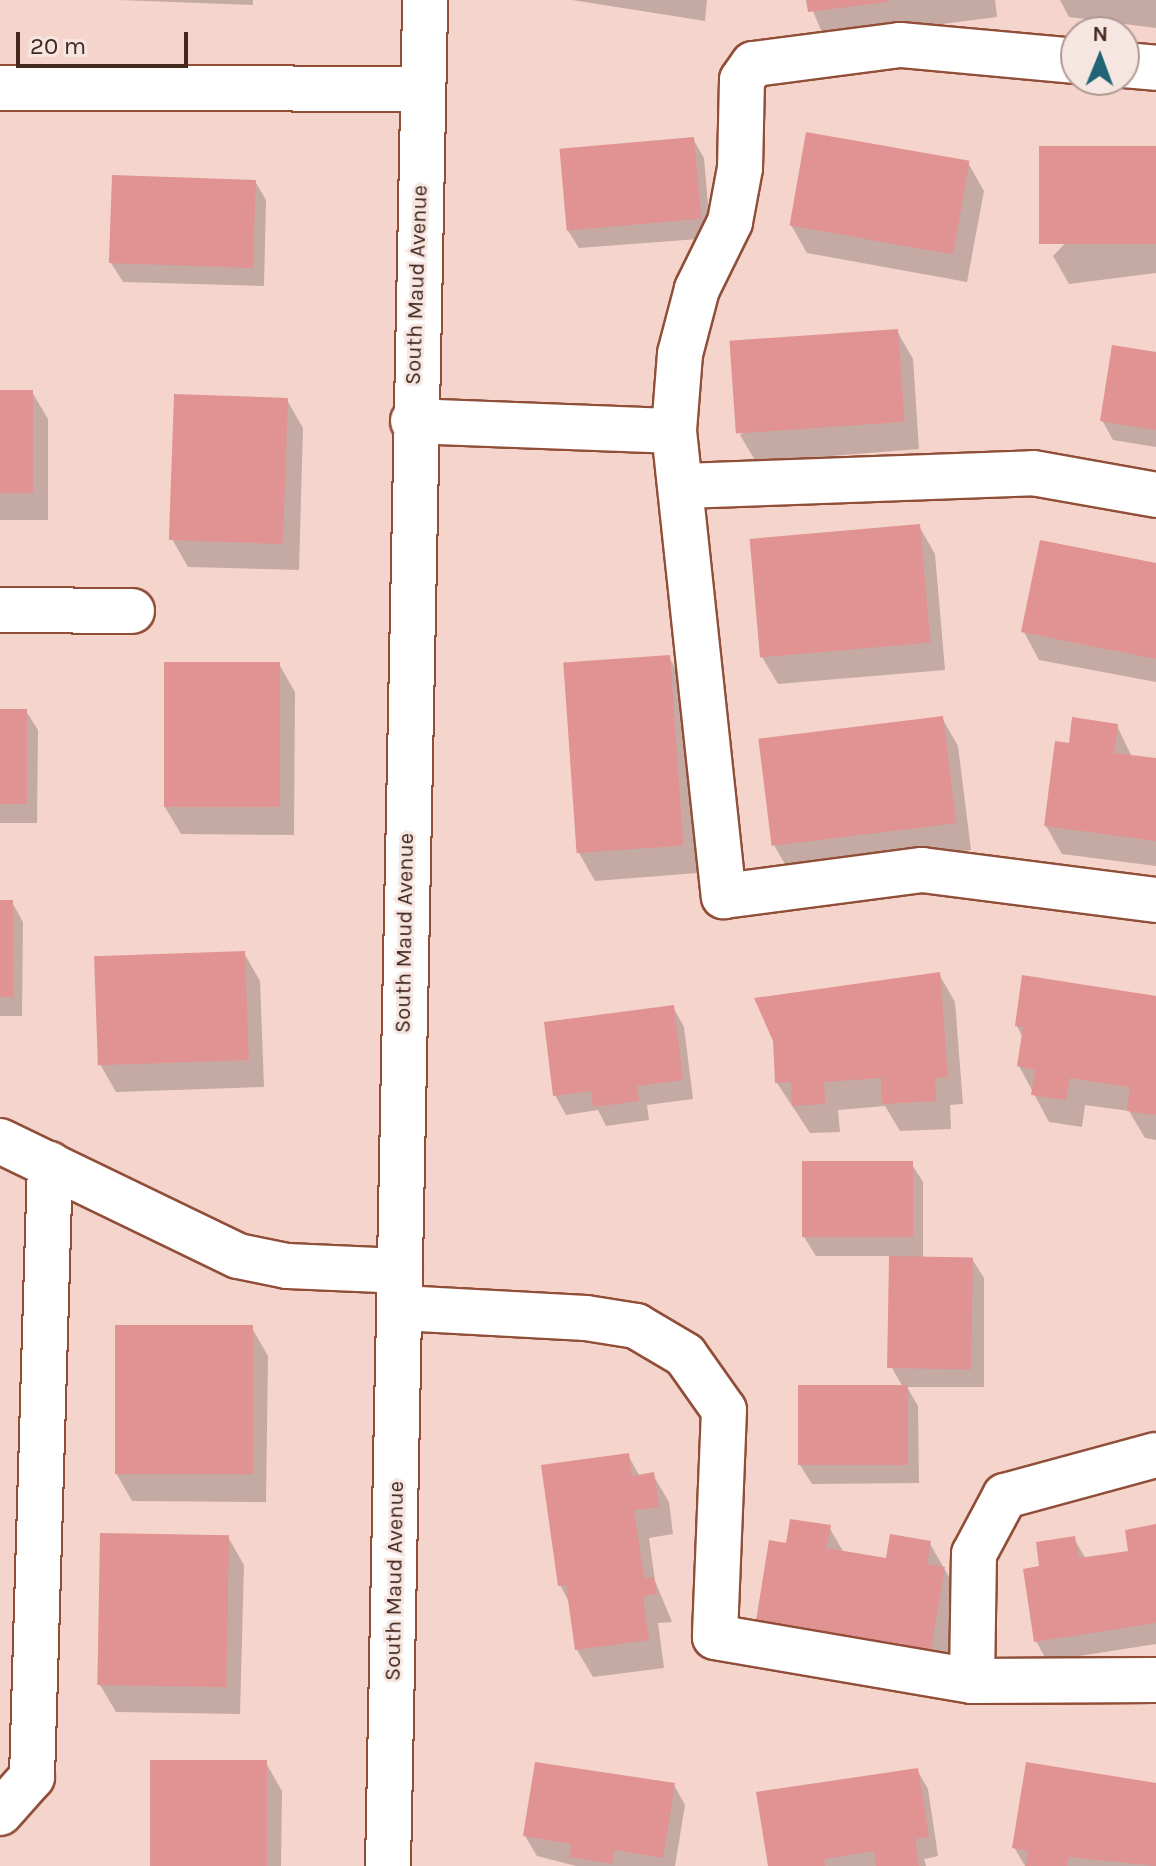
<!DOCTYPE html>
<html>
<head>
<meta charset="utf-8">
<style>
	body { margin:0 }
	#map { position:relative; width:1156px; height:1866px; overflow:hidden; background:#f5d5cb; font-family:Karla,sans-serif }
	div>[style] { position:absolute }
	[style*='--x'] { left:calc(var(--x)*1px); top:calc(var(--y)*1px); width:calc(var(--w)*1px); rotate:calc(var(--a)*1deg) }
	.shadow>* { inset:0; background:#0003 }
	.building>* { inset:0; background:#e19293; transform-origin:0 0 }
	.roads { filter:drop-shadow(2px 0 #914e38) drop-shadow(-2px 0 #914e38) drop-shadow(0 2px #914e38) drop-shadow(0 -2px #914e38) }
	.street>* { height:44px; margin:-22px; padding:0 22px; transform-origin:22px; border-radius:22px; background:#fff }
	span { translate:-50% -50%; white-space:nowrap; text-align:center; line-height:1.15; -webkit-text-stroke:6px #f6e6e1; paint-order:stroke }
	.street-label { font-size:22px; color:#44271d }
	.north { position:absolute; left:1060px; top:16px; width:80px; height:80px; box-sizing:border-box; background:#f6e6e1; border:2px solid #af9a93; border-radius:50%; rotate:1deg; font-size:22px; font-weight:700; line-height:32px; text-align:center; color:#44271d }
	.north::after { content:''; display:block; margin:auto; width:28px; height:36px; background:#206476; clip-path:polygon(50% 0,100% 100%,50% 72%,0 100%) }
	.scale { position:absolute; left:16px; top:32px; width:172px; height:36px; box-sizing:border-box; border:4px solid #44271d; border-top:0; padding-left:10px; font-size:24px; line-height:28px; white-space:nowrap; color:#44271d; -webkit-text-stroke:6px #f6e6e1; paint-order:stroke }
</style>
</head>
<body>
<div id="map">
	<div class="shadow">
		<i style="clip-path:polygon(118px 0,253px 0,253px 5px)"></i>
		<i style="clip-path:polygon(572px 0,707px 0,705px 21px)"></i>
		<i style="clip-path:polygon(808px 0,995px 0,997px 17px,825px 39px)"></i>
		<i style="clip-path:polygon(1060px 0,1156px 0,1156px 28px,1069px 17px)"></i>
		<i style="clip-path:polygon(693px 139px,704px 158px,711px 238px,579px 248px,567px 229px)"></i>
		<i style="clip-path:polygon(1156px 148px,1156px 273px,1069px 284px,1053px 256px)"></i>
		<i style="clip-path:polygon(968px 163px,984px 191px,967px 282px,807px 253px,791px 225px)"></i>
		<i style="clip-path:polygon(255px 181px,266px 200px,264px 286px,123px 282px,111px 263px)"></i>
		<i style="clip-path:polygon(897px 331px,913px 359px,919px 449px,756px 462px,740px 435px)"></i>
		<i style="clip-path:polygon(1156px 354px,1156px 447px,1113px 440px,1102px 420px)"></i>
		<i style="clip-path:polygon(0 392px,32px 392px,48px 419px,48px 520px,0 520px)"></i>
		<i style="clip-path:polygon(287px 400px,303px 428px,299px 570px,188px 567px,172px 539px)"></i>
		<i style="clip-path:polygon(919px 526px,935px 554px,945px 670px,778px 684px,762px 657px)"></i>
		<i style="clip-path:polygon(1156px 565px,1156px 682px,1039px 660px,1024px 632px)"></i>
		<i style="clip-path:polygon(669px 657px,685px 685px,698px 873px,595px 881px,579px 853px)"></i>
		<i style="clip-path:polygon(279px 664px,295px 692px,294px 835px,181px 834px,165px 807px)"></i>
		<i style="clip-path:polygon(0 711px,26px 711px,38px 730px,37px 823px,0 823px)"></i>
		<i style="clip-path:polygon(942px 718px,958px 746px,971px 850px,791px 874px,775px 847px,761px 742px)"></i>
		<i style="clip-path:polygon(1117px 726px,1132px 757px,1156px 760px,1156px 866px,1062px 854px,1046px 826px,1071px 746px)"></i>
		<i style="clip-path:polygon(0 902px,12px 902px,23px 922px,22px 1016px,0 1016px)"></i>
		<i style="clip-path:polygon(244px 953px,260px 981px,264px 1087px,116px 1092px,100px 1064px)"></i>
		<i style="clip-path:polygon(939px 974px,955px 1002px,963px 1104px,950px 1105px,951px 1129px,900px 1131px,885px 1106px,838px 1110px,840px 1132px,810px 1133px,777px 1083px)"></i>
		<i style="clip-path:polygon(1156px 998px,1156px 1140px,1145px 1138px,1129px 1111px,1085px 1105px,1082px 1127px,1049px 1122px,1019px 1066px,1023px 1038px,1017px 1026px)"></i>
		<i style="clip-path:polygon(673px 1007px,684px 1027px,693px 1099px,647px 1105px,649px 1120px,606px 1126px,598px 1110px,566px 1115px,555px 1095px)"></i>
		<i style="clip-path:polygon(911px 1163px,923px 1182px,923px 1258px,972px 1259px,984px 1278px,984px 1387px,907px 1387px,918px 1406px,919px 1483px,812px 1484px,800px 1465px,903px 1387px,892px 1368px,891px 1256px,816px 1256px,804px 1237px)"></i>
		<i style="clip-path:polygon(252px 1328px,268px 1356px,266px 1502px,132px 1501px,116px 1473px)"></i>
		<i style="clip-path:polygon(628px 1455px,640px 1477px,653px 1475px,669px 1502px,673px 1534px,649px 1538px,655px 1581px,672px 1622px,658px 1623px,664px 1668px,593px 1677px,577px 1650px,570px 1604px,560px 1585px)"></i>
		<i style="clip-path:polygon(1156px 1526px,1156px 1644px,1047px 1661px,1036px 1641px,1041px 1568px,1074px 1539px,1086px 1559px,1130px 1552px)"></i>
		<i style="clip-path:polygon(829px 1527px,844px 1553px,887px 1560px,929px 1542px,960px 1596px,945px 1681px,787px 1545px)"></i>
		<i style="clip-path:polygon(228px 1537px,244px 1565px,240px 1714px,116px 1712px,100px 1685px)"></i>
		<i style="clip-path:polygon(266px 1763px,282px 1791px,281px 1866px,151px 1866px)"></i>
		<i style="clip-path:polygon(917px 1770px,928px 1789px,938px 1856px,924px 1859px,926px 1866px,771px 1866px)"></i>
		<i style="clip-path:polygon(674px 1785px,685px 1805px,675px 1866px,576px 1866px,537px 1856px,525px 1836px)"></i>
		<i style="clip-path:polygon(1156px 1785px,1156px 1866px,1025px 1866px,1014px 1847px)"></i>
	</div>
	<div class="building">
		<i style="clip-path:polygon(806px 0,887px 0,887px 2px,808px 12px)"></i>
		<i style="left:806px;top:132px;width:166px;height:95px;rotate:10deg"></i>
		<i style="left:694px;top:137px;width:82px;height:135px;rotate:85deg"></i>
		<i style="left:1156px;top:146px;width:98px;height:117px;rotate:90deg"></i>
		<i style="left:112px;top:175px;width:144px;height:88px;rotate:2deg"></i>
		<i style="left:898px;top:329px;width:93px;height:169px;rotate:86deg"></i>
		<i style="clip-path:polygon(1112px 345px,1156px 352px,1156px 430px,1100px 421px)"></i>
		<i style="left:0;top:390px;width:33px;height:103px"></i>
		<i style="left:174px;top:394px;width:114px;height:146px;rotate:2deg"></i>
		<i style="left:920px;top:524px;width:119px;height:171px;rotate:85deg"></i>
		<i style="clip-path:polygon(1040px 540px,1156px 563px,1156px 659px,1021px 632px)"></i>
		<i style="left:670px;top:655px;width:191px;height:107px;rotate:86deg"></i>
		<i style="left:164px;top:662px;width:116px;height:145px"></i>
		<i style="left:0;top:709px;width:27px;height:95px"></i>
		<i style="left:943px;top:716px;width:108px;height:186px;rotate:83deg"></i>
		<i style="clip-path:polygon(1072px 717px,1118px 724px,1114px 753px,1156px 758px,1156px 841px,1044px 826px,1055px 741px,1069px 743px)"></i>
		<i style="left:0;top:900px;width:13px;height:97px"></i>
		<i style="left:245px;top:951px;width:109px;height:151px;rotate:88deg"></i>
		<i style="clip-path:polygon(940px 972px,948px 1077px,935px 1078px,936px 1101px,882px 1104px,881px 1078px,824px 1082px,825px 1104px,792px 1106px,791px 1082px,775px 1083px,773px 1041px,754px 998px)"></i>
		<i style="clip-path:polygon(1022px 975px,1156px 996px,1156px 1115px,1127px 1111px,1130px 1087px,1070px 1078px,1066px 1100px,1031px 1095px,1035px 1070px,1017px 1066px,1023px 1027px,1015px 1026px)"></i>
		<i style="clip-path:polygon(674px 1005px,683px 1080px,637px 1086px,639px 1101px,593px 1107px,591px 1091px,553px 1096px,544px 1022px)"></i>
		<i style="left:802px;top:1161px;width:111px;height:76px"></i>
		<i style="left:889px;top:1256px;width:84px;height:112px;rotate:1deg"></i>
		<i style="left:115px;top:1325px;width:138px;height:149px"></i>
		<i style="left:798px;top:1385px;width:110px;height:80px"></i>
		<i style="clip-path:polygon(629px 1453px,632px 1476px,654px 1472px,659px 1507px,634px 1510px,644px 1578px,654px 1577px,657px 1594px,643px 1596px,649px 1640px,575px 1650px,566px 1585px,558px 1586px,541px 1465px)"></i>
		<i style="clip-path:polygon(790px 1519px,831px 1525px,826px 1548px,886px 1558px,890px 1534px,931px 1541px,927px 1564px,945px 1567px,930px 1655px,755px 1627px,769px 1540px,786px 1543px)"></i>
		<i style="clip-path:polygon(1156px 1524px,1156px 1623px,1034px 1642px,1023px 1569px,1039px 1566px,1036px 1542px,1075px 1536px,1079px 1558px,1128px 1551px,1125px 1530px)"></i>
		<i style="left:100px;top:1533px;width:129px;height:152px;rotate:1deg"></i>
		<i style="left:150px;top:1760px;width:117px;height:106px"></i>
		<i style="clip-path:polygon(535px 1762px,675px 1783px,663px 1858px,614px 1850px,612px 1864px,569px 1857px,571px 1844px,523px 1836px)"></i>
		<i style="clip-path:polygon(1026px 1762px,1156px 1783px,1156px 1866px,1069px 1857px,1067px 1866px,1026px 1866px,1028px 1851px,1012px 1848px)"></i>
		<i style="clip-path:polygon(918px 1768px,929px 1837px,915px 1839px,919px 1866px,876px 1866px,874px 1851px,824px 1859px,825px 1866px,768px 1866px,756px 1792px)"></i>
	</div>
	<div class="roads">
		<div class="street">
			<i style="--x:1076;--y:61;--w:177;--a:-174.8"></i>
			<i style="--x:900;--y:45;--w:148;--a:172.6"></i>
			<i style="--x:753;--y:64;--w:19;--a:125"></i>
			<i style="--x:742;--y:80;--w:88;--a:91.3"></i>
			<i style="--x:740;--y:168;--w:55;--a:100.5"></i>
			<i style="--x:730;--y:222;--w:75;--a:116.2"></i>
			<i style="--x:697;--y:289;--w:67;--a:104.7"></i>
			<i style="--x:680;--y:354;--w:77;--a:94.5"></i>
			<i style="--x:674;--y:431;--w:468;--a:83.9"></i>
			<i style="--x:724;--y:896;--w:200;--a:-7.5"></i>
			<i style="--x:922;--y:870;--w:236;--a:7.3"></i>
			<i style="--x:1124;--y:65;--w:32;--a:5"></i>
			<i style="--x:0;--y:88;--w:423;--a:0.1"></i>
			<i style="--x:413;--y:421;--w:261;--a:2.2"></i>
			<i style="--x:684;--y:486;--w:349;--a:-2.1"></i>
			<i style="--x:1033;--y:473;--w:125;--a:10.1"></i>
			<i style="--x:0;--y:610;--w:132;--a:0.4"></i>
			<i style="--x:0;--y:1141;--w:264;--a:25.8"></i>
			<i style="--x:238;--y:1256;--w:50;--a:11.5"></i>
			<i style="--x:287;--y:1266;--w:113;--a:2.5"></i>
			<i style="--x:401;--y:1308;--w:185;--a:3.1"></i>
			<i style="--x:586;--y:1318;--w:51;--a:9.1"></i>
			<i style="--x:636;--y:1326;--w:57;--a:30.6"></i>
			<i style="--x:685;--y:1355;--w:67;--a:54.7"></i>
			<i style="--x:724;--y:1410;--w:227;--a:92.3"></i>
			<i style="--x:715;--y:1637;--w:261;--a:9.7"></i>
			<i style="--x:972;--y:1681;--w:184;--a:-0.3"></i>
			<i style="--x:972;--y:1681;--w:127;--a:-89.1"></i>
			<i style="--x:974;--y:1554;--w:66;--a:-61.9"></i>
			<i style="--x:1005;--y:1496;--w:156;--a:-15.2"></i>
			<i style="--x:0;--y:1813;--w:48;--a:-48.4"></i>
			<i style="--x:32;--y:1777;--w:613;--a:-88.32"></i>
			<i style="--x:388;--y:1866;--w:1866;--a:-88.86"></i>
		</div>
	</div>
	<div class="street-label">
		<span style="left:417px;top:285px;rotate:-88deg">South Maud Avenue</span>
		<span style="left:405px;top:933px;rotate:-89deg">South Maud Avenue</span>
		<span style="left:395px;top:1581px;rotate:-89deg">South Maud Avenue</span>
	</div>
	<div class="north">N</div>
	<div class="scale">20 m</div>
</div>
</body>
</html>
